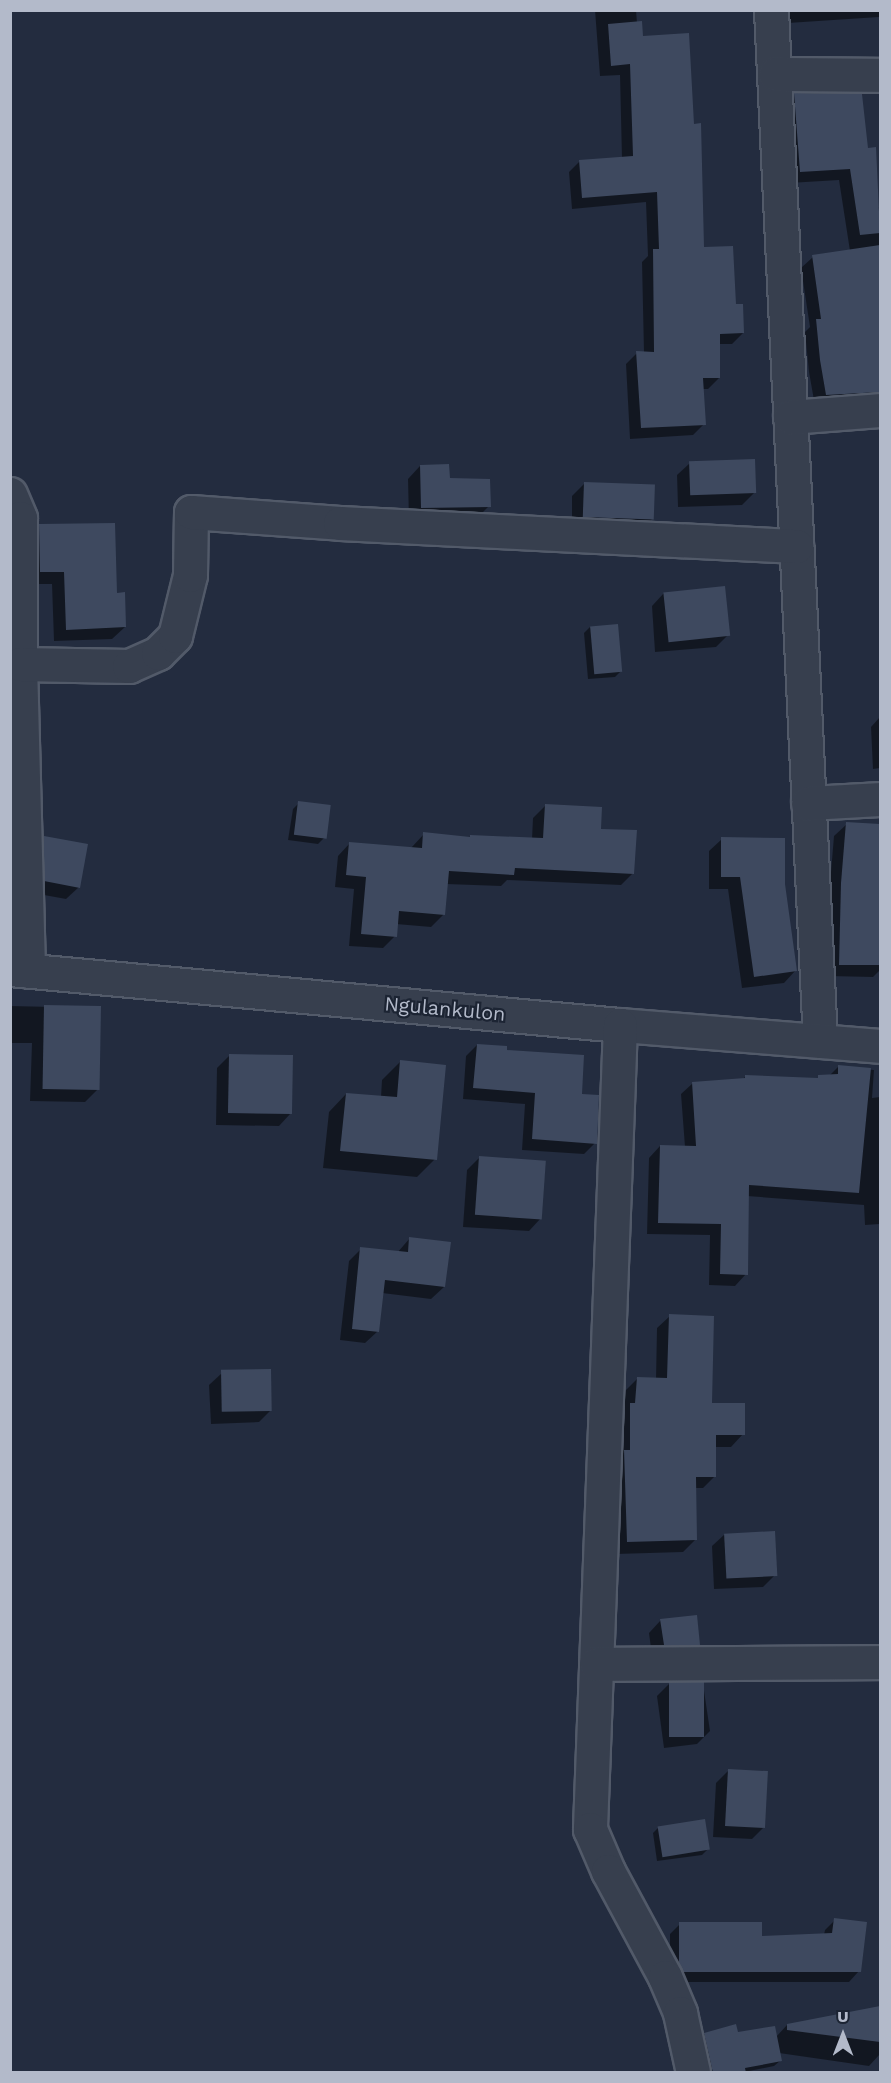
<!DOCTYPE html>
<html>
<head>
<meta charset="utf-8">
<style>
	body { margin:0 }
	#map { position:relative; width:891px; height:2083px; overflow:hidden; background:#232c3f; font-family:"Work Sans",sans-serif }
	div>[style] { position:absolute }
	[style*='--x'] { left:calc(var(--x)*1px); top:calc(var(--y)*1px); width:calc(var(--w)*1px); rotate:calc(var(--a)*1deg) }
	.shadow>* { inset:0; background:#0007 }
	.building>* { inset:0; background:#3e495f; transform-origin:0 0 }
	.roads { filter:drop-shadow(2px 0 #525a69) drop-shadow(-2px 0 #525a69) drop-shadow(0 2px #525a69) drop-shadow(0 -2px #525a69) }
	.minor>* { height:33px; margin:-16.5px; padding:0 16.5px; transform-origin:16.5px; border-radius:16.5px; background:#373f4e }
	span { translate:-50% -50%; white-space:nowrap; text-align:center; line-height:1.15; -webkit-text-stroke:4.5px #1c2433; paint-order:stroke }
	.street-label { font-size:20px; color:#b3baca }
	.frame { position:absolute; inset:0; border:12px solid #b3baca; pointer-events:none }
	.north { position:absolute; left:813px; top:2005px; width:60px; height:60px; -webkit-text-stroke:4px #1c2433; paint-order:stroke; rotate:0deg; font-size:16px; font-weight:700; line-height:24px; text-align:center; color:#b3baca }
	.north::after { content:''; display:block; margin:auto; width:21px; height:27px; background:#b3baca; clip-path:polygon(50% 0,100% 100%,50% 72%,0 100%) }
</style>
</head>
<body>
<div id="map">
	<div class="shadow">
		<i style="clip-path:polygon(595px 10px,636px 10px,637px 23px,702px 249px,735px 305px,743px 333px,732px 344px,719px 344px,719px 378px,708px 389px,702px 389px,704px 424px,693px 435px,630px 439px,626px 364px,637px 353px,644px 353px,642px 262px,648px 256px,646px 202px,572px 209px,569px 172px,580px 161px,622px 159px,620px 75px,600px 76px)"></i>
		<i style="clip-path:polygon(787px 10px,880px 10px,880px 50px,879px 17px,788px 23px)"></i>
		<i style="clip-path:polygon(794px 94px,867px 149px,878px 207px,880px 207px,880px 394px,815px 406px,809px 372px,805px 332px,810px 327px,801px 268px,813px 257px,850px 251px,839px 180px,789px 183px,783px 106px)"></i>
		<i style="clip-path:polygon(690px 463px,754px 493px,742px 505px,678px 507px,677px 475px)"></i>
		<i style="clip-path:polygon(420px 466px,448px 480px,489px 506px,477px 518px,409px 520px,408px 479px)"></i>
		<i style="clip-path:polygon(585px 483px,652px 519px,640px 532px,572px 528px,572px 496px)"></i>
		<i style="clip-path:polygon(39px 525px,125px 627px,112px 639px,54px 641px,52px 584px,28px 584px,27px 538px)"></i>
		<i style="clip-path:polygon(664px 593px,728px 635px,716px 647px,655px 652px,652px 606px)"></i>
		<i style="clip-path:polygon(590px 627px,621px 671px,615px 677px,588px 679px,584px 633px)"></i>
		<i style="clip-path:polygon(880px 717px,880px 768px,873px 769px,871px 727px)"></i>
		<i style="clip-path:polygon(299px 803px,324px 838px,318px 844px,288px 840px,293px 809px)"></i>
		<i style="clip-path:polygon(545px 806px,599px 830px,633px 873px,621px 885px,507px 880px,501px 886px,446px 884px,443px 915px,431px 927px,396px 924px,395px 936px,383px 948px,349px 946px,354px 889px,335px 887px,338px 856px,350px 843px,411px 848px,424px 834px,468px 838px,471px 836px,532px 839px,533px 818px)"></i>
		<i style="clip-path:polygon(847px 824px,880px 826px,880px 970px,873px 977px,828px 976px,829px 896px,834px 836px)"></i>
		<i style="clip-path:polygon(44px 837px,79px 887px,66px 899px,33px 893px,32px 850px)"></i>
		<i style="clip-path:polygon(722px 839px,784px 884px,796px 970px,784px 983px,742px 988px,728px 889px,709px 889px,709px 851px)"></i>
		<i style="clip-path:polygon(10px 1006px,99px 1008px,98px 1089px,85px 1102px,30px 1101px,32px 1043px,10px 1043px)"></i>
		<i style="clip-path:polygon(477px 1045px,505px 1052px,580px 1096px,595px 1143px,584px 1154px,522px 1150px,525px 1104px,463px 1099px,466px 1056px)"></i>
		<i style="clip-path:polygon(229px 1056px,291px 1113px,279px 1126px,216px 1125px,217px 1068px)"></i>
		<i style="clip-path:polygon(400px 1062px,435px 1159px,417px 1177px,323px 1168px,329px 1112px,346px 1094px,381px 1097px,382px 1080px)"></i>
		<i style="clip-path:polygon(838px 1067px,874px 1070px,872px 1098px,880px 1097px,880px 1224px,865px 1225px,864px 1205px,747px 1196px,746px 1274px,735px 1286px,709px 1285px,710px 1235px,647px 1234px,649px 1158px,660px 1146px,685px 1147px,681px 1094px,693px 1083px,743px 1079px,746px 1076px,816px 1079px,829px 1076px)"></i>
		<i style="clip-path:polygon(479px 1158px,541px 1218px,529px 1231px,463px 1227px,467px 1170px)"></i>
		<i style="clip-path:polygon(410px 1238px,444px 1287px,431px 1299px,382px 1293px,378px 1331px,365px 1343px,340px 1340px,349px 1261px,361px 1249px,397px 1253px)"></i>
		<i style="clip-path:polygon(670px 1316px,711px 1404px,743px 1434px,731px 1447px,715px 1447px,715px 1476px,703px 1488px,694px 1488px,695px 1540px,683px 1552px,616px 1554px,618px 1416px,624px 1411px,625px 1391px,637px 1379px,656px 1379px,657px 1328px)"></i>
		<i style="clip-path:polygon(222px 1373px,271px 1410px,259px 1422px,211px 1424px,209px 1385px)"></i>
		<i style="clip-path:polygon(725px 1534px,775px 1575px,763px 1587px,714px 1589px,712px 1546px)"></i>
		<i style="clip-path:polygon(661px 1620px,698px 1644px,686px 1656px,652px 1656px,649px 1633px)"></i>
		<i style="clip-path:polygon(669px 1684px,703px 1684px,710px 1731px,697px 1744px,664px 1748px,657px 1696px)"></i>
		<i style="clip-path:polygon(728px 1771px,764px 1827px,752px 1839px,713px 1837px,716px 1783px)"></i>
		<i style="clip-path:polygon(659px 1827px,708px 1849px,702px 1855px,657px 1861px,653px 1833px)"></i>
		<i style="clip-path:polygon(835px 1920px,859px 1971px,849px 1982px,673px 1982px,670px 1974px,670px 1934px,680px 1924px,760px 1938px,824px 1935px,825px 1930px)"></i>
		<i style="clip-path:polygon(880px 2008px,880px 2054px,869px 2066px,779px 2053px,780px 2061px,774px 2066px,744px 2072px,706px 2072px,698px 2040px,704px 2034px,776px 2037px,787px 2025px)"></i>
	</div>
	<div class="building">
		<i style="clip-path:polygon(642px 21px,643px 36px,689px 33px,694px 124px,701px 123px,704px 247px,733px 246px,736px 304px,743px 304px,744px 333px,720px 334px,720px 378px,703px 378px,706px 425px,641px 428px,636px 351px,654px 352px,653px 249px,659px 249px,657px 192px,582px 198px,579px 160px,633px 156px,630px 64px,611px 66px,608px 24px)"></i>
		<i style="clip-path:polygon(794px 93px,862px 94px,868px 148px,876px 147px,880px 233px,860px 235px,850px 169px,800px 172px)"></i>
		<i style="clip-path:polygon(880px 245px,880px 392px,826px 395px,820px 360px,816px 319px,821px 319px,812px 255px)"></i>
		<i style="left:755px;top:459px;width:34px;height:66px;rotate:88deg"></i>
		<i style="clip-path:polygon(449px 464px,450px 478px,490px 479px,491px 507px,421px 508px,420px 465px)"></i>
		<i style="left:584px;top:482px;width:71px;height:35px;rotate:2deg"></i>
		<i style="clip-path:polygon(115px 523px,117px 593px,125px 592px,126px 627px,66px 630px,64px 572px,40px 572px,39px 524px)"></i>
		<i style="left:725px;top:586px;width:50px;height:62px;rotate:84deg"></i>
		<i style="left:618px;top:624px;width:48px;height:28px;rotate:85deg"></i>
		<i style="left:298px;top:801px;width:33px;height:34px;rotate:7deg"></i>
		<i style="clip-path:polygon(545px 804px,602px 807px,601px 829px,637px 830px,634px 874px,515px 868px,514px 875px,449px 871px,445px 915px,399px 911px,397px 937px,361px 934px,366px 877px,346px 875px,349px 842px,422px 848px,423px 832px,470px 837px,470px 835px,543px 838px)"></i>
		<i style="clip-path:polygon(846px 822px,880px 824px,880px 965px,839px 965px,841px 883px)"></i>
		<i style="clip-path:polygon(44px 836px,88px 844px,80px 888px,44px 881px)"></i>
		<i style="clip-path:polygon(721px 837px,785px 838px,785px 884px,797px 971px,754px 977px,740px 877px,721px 877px)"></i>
		<i style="left:44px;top:1005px;width:57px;height:84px;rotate:1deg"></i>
		<i style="clip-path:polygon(477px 1044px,507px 1046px,507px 1050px,584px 1055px,582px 1094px,599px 1095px,597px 1144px,532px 1139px,535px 1093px,473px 1088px)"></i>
		<i style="left:229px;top:1054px;width:64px;height:59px;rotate:1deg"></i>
		<i style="clip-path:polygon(400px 1060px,446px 1065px,437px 1160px,340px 1151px,346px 1093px,397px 1097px)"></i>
		<i style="clip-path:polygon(838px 1065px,871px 1068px,859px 1193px,749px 1185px,748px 1275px,720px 1274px,721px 1224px,658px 1223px,660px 1145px,696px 1146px,692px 1082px,745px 1078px,745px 1075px,818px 1078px,818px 1075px,838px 1074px)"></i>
		<i style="left:479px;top:1156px;width:67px;height:59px;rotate:4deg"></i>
		<i style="clip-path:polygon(409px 1237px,451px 1242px,445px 1287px,385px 1280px,379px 1332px,352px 1329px,360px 1247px,408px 1252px)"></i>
		<i style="clip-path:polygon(669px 1314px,714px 1316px,712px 1403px,745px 1403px,745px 1435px,716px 1435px,716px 1477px,696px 1477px,697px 1540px,627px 1542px,624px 1450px,630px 1450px,630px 1403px,635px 1403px,637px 1377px,667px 1378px)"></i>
		<i style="left:271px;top:1369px;width:42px;height:50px;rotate:89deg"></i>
		<i style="left:775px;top:1531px;width:45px;height:51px;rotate:87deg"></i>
		<i style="clip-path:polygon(697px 1615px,700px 1645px,664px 1645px,660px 1619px)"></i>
		<i style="left:669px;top:1682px;width:35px;height:55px"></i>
		<i style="left:728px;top:1769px;width:40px;height:57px;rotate:3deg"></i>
		<i style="left:705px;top:1819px;width:31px;height:48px;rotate:81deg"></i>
		<i style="clip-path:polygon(834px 1918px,867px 1922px,861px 1972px,683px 1972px,679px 1964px,679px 1922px,762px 1922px,762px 1936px,832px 1933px)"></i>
		<i style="clip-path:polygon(880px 2006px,880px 2042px,787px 2030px,787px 2024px)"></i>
		<i style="clip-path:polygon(736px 2024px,738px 2032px,775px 2026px,782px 2061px,745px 2068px,746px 2073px,713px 2073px,704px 2033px)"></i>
	</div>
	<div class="roads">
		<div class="minor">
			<i style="--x:771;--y:10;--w:1032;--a:87.28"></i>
			<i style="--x:775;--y:74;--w:105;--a:0.5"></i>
			<i style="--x:790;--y:417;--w:90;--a:-4.4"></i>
			<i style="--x:10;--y:494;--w:26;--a:67"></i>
			<i style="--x:20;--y:518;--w:146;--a:90"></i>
			<i style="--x:20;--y:664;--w:307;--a:88.5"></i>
			<i style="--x:20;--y:664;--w:109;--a:1.1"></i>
			<i style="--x:129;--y:666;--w:32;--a:-24"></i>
			<i style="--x:158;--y:653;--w:24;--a:-45"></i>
			<i style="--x:175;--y:636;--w:63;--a:-76.2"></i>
			<i style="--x:190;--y:575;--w:63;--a:-89.1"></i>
			<i style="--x:191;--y:512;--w:149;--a:4.2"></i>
			<i style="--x:340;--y:523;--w:457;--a:2.9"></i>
			<i style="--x:808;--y:803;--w:72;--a:-3.2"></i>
			<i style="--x:10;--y:969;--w:613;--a:5.25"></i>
			<i style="--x:620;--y:1025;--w:261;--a:4.6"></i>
			<i style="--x:620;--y:1025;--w:805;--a:92.14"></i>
			<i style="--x:590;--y:1829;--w:46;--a:66.8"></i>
			<i style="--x:608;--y:1871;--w:120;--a:61.7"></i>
			<i style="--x:665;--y:1977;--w:39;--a:67"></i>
			<i style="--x:680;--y:2013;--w:60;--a:77.6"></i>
			<i style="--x:596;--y:1664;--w:284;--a:-0.4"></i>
		</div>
	</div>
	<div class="street-label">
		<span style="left:445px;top:1009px;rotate:5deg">Ngulankulon</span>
	</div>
	<div class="frame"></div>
	<div class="north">U</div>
</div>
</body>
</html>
